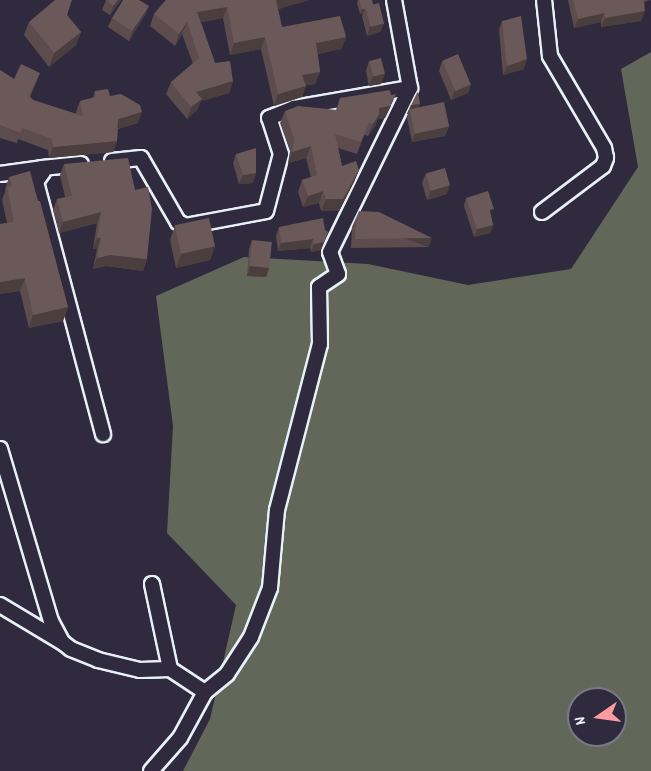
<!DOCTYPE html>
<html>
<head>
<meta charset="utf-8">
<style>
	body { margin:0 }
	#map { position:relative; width:651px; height:771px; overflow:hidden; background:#2f2a3d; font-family:Dekko,sans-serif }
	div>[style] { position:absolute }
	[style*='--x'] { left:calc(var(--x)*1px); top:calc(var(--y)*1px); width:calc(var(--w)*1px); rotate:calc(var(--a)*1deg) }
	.green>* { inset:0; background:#63675a }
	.roads { filter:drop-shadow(2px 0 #e8f1f8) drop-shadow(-2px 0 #e8f1f8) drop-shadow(0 2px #e8f1f8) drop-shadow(0 -2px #e8f1f8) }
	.minor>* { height:14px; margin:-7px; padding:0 7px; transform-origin:7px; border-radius:7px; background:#2f2a3d }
	.wall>* { inset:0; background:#5c4c4d }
	.shaded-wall>* { inset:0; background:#4b3e3e; transform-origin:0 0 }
	.building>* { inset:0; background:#6b5859; transform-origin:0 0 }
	span { translate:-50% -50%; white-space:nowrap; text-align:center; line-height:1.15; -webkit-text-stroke:5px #2f2a3d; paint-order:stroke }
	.north { position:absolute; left:567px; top:687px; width:60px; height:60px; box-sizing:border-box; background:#2f2a3d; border:2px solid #797a88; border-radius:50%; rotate:257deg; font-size:16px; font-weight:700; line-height:24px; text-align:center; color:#e8f1f8 }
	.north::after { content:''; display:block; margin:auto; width:21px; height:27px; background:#ff9aa2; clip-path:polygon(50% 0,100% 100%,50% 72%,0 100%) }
</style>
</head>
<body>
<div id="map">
	<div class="green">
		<i style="clip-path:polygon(evenodd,651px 52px,651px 771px,183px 771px,210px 719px,236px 605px,167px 533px,173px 426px,156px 296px,244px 257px,368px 264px,468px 285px,571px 269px,638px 167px,621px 69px,651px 52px,579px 699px,615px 699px,615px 735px,579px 735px,579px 699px)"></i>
	</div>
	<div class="roads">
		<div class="minor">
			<i style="--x:112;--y:161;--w:29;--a:-6"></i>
			<i style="--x:141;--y:158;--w:74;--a:60"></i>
			<i style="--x:178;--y:222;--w:9;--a:27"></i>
			<i style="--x:186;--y:226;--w:81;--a:-10.6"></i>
			<i style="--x:266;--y:211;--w:59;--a:-75.3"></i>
			<i style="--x:281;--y:154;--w:38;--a:-108"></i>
			<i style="--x:269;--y:118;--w:27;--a:-22"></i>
			<i style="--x:294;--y:108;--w:118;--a:-9.8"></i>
			<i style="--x:42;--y:168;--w:39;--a:-6"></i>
			<i style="--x:0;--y:174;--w:42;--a:-8.1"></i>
			<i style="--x:42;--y:168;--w:4;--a:76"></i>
			<i style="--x:43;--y:172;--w:12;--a:125"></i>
			<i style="--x:36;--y:182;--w:261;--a:75.1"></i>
			<i style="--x:542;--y:212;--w:76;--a:-37"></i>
			<i style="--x:603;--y:166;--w:9;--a:-69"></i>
			<i style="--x:606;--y:158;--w:10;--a:-101"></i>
			<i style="--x:604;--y:148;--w:107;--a:-120.4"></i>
			<i style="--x:550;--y:56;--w:56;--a:-96.1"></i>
			<i style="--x:0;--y:449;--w:179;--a:73.5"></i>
			<i style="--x:51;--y:621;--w:24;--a:62"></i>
			<i style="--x:62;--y:642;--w:11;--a:38"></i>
			<i style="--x:71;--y:649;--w:29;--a:22"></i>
			<i style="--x:98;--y:660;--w:43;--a:13.4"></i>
			<i style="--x:140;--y:670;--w:30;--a:-2"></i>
			<i style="--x:170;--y:669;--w:42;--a:33.3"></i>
			<i style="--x:152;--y:584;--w:87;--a:78"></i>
			<i style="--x:0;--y:605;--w:70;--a:31"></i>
			<i style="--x:151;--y:771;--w:44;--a:-48.7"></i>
			<i style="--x:180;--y:738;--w:52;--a:-61.5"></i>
			<i style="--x:205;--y:692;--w:28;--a:-39"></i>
			<i style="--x:227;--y:674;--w:44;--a:-57"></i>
			<i style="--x:251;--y:637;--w:53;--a:-68.8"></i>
			<i style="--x:270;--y:588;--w:78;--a:-84.9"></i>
			<i style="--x:277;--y:510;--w:171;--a:-75.5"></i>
			<i style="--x:320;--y:344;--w:57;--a:-91"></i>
			<i style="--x:319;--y:287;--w:23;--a:-34"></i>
			<i style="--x:338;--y:274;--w:23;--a:-110"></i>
			<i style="--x:330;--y:252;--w:182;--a:-64"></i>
			<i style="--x:410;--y:88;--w:89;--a:-100.3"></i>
		</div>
	</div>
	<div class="wall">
		<i style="clip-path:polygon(106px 0,121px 0,110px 15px,102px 10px)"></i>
		<i style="clip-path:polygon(166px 0,278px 9px,282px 27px,346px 37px,341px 49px,318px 54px,320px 72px,315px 84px,306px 85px,302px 97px,274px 106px,261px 49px,230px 55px,223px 18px,201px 22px,215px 63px,233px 81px,229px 93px,201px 101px,197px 110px,187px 119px,166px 94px,171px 82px,193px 64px,182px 34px,175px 46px,150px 26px,154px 14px)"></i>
		<i style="clip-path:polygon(358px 0,372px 0,373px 5px,384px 23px,380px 32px,367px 36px,362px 16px,363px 13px,360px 14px,357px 3px)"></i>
		<i style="clip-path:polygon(568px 0,651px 0,644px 2px,641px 21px,601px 27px,601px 22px,574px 28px)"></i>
		<i style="clip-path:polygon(149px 6px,145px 15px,129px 41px,108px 27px,112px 18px)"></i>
		<i style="clip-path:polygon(67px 15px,81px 32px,76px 45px,49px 67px,24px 35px,29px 22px)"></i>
		<i style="clip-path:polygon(502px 21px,524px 69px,503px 75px,499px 30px)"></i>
		<i style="clip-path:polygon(369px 61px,385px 74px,381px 84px,369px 86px,366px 71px)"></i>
		<i style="clip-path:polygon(442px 61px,471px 84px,468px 93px,451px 100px,439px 71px)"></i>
		<i style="clip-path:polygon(0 70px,14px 79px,40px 73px,30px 97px,33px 100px,76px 114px,76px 112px,80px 101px,93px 98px,95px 91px,110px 96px,138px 123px,118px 129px,117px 141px,113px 152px,49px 158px,48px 150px,18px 139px,17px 143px,0 138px)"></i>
		<i style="clip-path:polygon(340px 98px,391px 106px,385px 118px,378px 119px,375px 126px,368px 136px,364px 135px,357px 154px,338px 148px,342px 166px,359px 170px,354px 182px,339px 211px,321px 211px,319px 203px,303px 207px,298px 192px,302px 180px,311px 177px,306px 158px,288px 163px,290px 151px,280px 123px,285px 111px,336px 110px)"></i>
		<i style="clip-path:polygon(420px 104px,418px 107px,449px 126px,445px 136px,412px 142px,407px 118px,408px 114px,407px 114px,411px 105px)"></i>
		<i style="clip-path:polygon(236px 154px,256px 173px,253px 183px,239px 184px,233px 163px)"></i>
		<i style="clip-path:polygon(64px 164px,147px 259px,143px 271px,106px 266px,93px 269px,97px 249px,93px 249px,97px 223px,59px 233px,53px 210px,57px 199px,65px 197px,60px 175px)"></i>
		<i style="clip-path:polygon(426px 173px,447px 194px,427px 200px,422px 183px)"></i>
		<i style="clip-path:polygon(9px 177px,38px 201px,68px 307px,63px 321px,29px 328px,20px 291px,0 294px,0 224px,7px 223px,2px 200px,5px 192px,5px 190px)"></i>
		<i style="clip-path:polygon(466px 198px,491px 217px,493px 225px,490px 233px,474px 237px,464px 206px)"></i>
		<i style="clip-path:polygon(356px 218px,429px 247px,351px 248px,352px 227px)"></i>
		<i style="clip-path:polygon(175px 226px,215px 246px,210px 260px,176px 268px,170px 240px)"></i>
		<i style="clip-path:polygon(279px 227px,325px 230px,328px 232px,321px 250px,311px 252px,310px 248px,278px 251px,276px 236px)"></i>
		<i style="clip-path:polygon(252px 240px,269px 268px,266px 277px,247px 276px,249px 249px)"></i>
	</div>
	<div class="shaded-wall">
		<i style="clip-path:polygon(118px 0,121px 0,110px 15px,113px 6px)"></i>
		<i style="clip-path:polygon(276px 0,310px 0,272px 11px)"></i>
		<i style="clip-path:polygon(149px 6px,145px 15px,129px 41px,132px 31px)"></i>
		<i style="clip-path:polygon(227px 7px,223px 18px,193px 24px,197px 12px)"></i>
		<i style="clip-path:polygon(362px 9px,365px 9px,363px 13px,360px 14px)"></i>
		<i style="clip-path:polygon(645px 11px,641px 21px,601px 27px,605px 18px)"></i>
		<i style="clip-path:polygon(604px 13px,601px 22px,574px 28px,578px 19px)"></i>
		<i style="clip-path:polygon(187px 22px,182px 34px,175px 46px,179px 34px)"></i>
		<i style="clip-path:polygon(384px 23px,380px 32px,367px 36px,370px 26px)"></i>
		<i style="clip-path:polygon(81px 32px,76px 45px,49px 67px,54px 53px)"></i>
		<i style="clip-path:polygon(265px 37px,261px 49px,230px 55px,234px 43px)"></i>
		<i style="clip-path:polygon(346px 37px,341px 49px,312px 55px,316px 43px)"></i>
		<i style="clip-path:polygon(527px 59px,524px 69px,503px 75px,507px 66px)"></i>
		<i style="clip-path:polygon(320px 72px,315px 84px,297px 87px,302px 75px)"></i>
		<i style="clip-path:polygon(385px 74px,381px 84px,369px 86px,373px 76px)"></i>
		<i style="clip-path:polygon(233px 81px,229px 93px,201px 101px,197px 110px,187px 119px,196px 92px)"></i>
		<i style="clip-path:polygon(471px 84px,468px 93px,451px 100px,455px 90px)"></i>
		<i style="clip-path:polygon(306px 86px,302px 97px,274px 106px,278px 94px)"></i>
		<i style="clip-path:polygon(396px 94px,385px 118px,378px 119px,375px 126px,368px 136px,379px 108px)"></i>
		<i style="clip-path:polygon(420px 104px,416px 113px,410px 108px,408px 114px,407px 114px,411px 105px)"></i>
		<i style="clip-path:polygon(142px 112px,138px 123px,114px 130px,118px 119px)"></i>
		<i style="clip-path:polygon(449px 126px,445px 136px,412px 142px,415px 133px)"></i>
		<i style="clip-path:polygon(117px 141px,113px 152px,49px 158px,53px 147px)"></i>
		<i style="clip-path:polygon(311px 146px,306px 158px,288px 163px,292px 152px)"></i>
		<i style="clip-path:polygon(359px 170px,354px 182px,339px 211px,321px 211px,326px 199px)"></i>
		<i style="clip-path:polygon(256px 173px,253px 183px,239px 184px,243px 175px)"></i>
		<i style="clip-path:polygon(450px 185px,447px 194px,427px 200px,431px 190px)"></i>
		<i style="clip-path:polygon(323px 191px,319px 203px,303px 207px,308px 196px)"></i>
		<i style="clip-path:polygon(101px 212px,97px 223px,59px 233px,63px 222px)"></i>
		<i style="clip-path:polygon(493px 225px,490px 233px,474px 237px,477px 229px)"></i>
		<i style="clip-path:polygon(328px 232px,321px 250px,311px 252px,314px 244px)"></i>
		<i style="clip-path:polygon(97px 238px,101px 238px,97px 249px,93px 249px)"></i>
		<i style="left:432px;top:238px;width:9px;height:77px;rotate:108deg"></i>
		<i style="clip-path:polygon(313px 239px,310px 248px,278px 251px,281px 243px)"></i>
		<i style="clip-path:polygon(215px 246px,210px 260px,176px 268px,181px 254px)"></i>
		<i style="clip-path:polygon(110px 255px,147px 259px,143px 271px,106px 266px,93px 269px,97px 258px)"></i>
		<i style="clip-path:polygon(250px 266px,269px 268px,266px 277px,247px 276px)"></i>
		<i style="clip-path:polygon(25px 278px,20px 291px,0 294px,0 282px)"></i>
		<i style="clip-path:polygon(68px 307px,63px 321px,29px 328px,33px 315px)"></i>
	</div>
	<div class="building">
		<i style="clip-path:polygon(55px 0,72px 0,67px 15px,81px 32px,54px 53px,29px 22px)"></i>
		<i style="clip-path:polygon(106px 0,118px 0,113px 6px)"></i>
		<i style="clip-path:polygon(123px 0,139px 0,149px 6px,132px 31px,112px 18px)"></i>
		<i style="clip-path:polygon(166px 0,276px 0,282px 27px,340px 16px,346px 37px,316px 43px,320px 72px,302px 75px,306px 86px,278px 94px,265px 37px,234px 43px,227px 7px,197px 12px,215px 63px,230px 61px,233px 81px,196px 92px,202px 99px,191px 107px,171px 82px,199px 58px,187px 22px,179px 34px,154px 14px)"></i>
		<i style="clip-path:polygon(359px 0,372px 0,373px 5px,366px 7px,365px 9px,362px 9px)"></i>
		<i style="clip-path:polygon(573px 0,644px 0,645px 11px,605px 18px,604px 13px,578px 19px)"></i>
		<i style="left:379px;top:3px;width:21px;height:14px;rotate:76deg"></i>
		<i style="clip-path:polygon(521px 16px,527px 59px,507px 66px,502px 21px)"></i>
		<i style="left:458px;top:54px;width:33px;height:17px;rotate:67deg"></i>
		<i style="left:381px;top:58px;width:16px;height:12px;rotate:76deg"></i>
		<i style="clip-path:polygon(21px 64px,40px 73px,29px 96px,33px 100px,83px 116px,80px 101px,95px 97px,95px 91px,108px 89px,110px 96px,121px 94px,140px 105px,142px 112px,118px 119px,117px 141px,53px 147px,52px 139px,22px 128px,21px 133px,0 125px,0 70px,14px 79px)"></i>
		<i style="clip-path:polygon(390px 90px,391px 95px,396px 94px,390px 106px,379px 108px,379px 114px,373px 124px,369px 123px,361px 142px,335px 134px,342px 166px,356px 161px,359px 170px,343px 199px,326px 199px,323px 191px,308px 196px,302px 180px,317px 175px,311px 146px,292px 152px,294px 139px,285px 111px,298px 106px,337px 110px,340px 98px)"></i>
		<i style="clip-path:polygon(418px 92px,420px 104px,411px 105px,417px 93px)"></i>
		<i style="left:444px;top:102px;width:25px;height:35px;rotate:78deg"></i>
		<i style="clip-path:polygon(256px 148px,256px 173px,243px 175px,236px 154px)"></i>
		<i style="clip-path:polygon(128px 158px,135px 190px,148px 187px,152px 209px,147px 259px,110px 255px,97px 258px,101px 238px,97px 238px,101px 212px,63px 222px,57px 199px,72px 196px,64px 164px)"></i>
		<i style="left:445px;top:168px;width:18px;height:20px;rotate:74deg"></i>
		<i style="clip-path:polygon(30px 171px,38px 201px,40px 201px,68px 307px,33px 315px,25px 278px,0 282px,0 224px,14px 222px,7px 187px,12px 186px,9px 177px)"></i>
		<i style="clip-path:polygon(488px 191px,494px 209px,490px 210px,493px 225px,477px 229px,466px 198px)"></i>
		<i style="clip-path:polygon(359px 211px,379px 212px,432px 238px,355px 239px,356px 218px)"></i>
		<i style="left:209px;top:218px;width:29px;height:35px;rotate:78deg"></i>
		<i style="clip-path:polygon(323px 218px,325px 230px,328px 232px,324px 242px,314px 244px,313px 239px,281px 243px,279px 227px)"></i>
		<i style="left:252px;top:240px;width:20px;height:26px;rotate:6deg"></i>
	</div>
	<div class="north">N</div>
</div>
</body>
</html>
